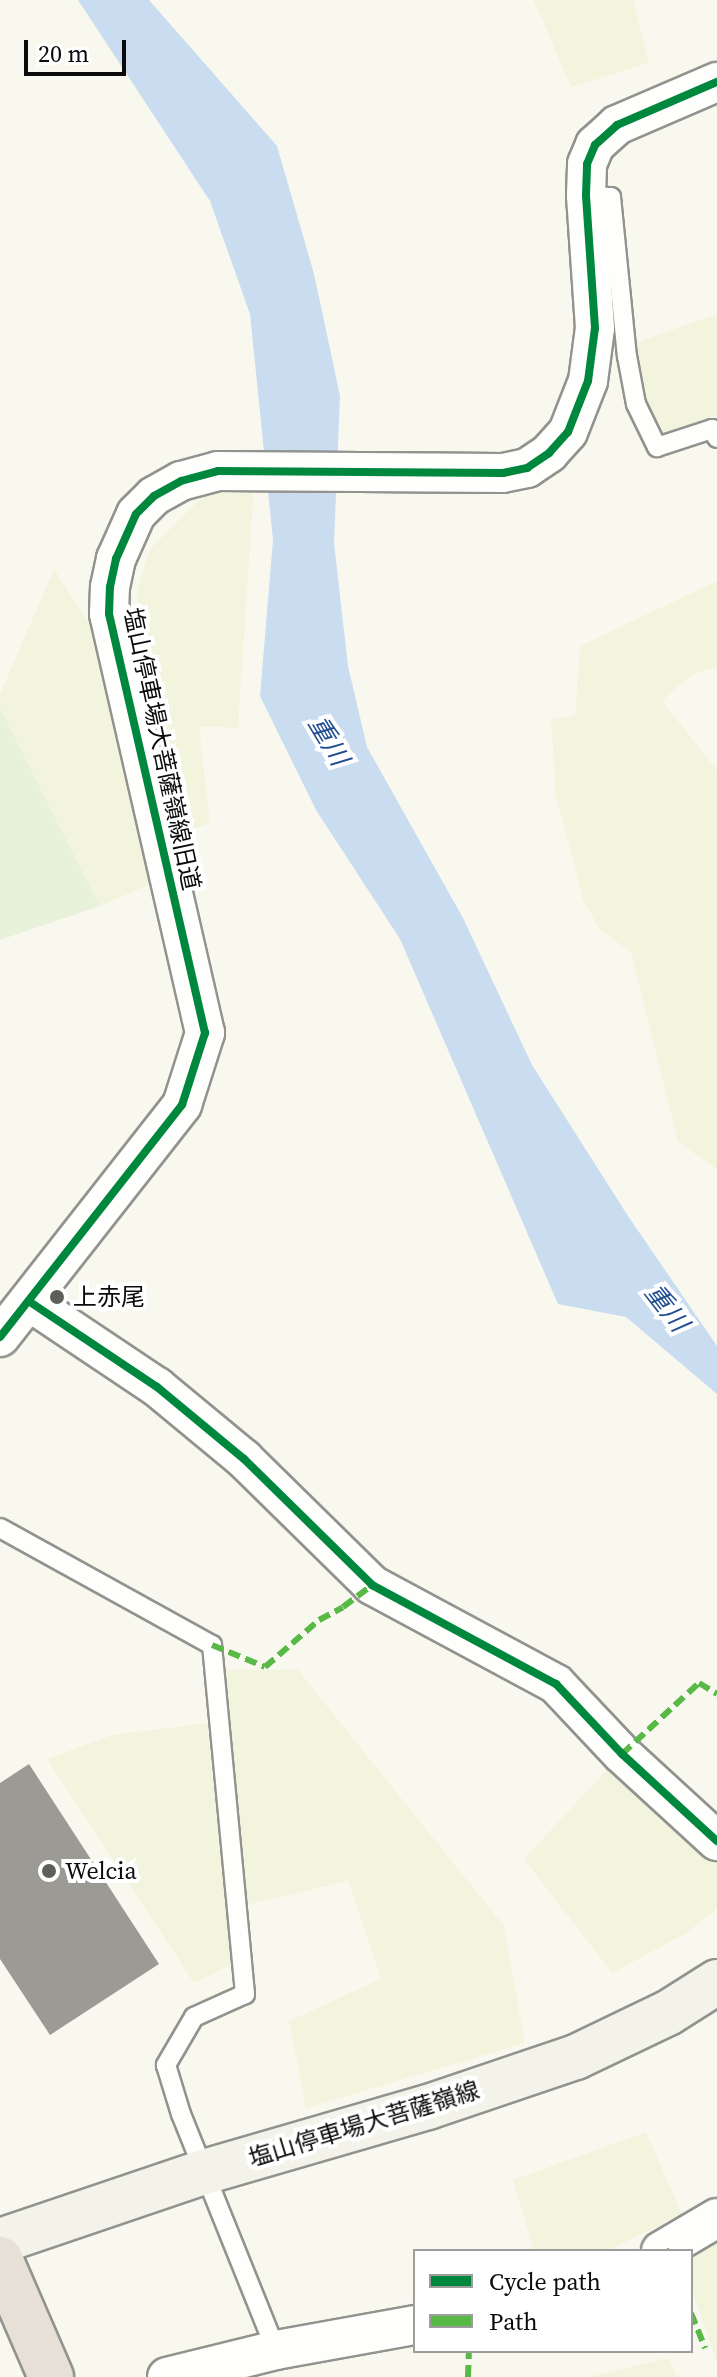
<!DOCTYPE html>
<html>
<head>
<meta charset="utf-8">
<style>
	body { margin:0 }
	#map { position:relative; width:717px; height:2377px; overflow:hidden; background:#f9f8ef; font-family:"Source Serif 4","Noto Sans JP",serif }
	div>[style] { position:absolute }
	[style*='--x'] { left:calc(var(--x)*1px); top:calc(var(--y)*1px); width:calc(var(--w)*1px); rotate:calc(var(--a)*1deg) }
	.farmland>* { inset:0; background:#f3f4dd }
	.pitch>* { inset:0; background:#e8f1da }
	.water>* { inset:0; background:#c9dcf0 }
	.building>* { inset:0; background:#9c9a95 }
	.roads { filter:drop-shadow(2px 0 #92928e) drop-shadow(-2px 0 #92928e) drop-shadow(0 2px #92928e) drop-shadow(0 -2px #92928e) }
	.lane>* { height:18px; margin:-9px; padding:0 9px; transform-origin:9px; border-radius:9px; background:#fefefd }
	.street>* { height:38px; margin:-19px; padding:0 19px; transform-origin:19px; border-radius:19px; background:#fefefd }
	.secondary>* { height:44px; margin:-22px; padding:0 22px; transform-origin:22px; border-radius:22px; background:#f3f3e9 }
	.highway>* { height:44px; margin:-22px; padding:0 22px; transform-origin:22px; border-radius:22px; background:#e6e0d6 }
	.quiet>* { height:6px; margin-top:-3px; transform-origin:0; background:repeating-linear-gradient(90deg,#58b947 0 12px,transparent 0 18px) }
	.cycleway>* { height:8px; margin:-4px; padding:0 4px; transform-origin:4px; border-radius:4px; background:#00873e }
	.dots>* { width:22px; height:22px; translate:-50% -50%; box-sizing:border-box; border:4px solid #fff; border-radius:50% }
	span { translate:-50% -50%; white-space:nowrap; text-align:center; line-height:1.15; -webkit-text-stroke:8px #fff; paint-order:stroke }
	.street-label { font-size:24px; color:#0b0b0b }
	.poi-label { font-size:24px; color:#0b0b0b }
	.left { translate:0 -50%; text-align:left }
	.water-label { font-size:26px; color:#214e90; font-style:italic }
	.legend { position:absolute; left:413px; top:2249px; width:280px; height:104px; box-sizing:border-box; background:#fff; border:2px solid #9d9d9d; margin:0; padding:10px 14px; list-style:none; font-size:24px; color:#0b0b0b }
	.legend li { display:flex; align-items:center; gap:16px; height:40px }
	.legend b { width:40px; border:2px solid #9d9d9d }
	.scale { position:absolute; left:24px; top:40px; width:102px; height:36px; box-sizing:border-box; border:4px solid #0b0b0b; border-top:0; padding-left:10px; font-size:24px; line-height:28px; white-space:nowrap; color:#0b0b0b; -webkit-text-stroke:6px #fff; paint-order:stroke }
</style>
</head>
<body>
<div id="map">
	<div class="farmland">
		<i style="clip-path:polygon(534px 0,633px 0,649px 63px,571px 87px)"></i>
		<i style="clip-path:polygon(717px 314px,717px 415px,660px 437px,645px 404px,635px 343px)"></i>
		<i style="clip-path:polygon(254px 483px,238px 728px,199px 726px,210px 823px,189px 830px,142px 660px,137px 591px,150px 549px,203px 496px)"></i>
		<i style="clip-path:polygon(54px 569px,90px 625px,153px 883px,100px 906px,0 708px,0 694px)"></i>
		<i style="clip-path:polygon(717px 581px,717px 667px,691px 675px,662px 701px,717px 770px,717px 1169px,678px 1142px,631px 952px,600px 930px,583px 900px,556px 796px,551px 719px,575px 715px,580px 646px)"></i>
		<i style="clip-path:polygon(222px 1670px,298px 1670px,504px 1926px,525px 2043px,306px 2108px,289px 2021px,381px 1979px,348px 1881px,245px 1905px)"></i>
		<i style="clip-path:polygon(207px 1723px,232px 1964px,194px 1983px,47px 1759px,112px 1735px)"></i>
		<i style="clip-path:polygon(613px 1763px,717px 1857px,717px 1908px,688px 1932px,612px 1973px,524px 1859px)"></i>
		<i style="clip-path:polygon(646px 2132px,682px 2214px,607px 2251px,534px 2251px,513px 2180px)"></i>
		<i style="clip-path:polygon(717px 2232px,717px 2362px,691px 2288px,691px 2251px)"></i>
		<i style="clip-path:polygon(669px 2358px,677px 2377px,589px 2377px)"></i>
	</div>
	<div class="pitch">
		<i style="clip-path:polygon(0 708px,100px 906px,0 940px)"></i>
	</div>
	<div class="water">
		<i style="clip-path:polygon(78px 0,149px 0,277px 146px,314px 274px,340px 396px,334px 543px,348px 666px,367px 747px,463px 918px,532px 1065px,628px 1216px,717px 1346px,717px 1394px,626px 1317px,558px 1304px,400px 939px,316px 810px,260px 696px,273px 540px,250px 314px,210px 201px)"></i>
	</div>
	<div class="building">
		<i style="clip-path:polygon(29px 1764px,159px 1964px,50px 2035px,0 1959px,0 1783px)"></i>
	</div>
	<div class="roads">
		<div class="lane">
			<i style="--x:586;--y:195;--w:25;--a:5"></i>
			<i style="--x:611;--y:197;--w:160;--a:84.3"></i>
			<i style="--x:627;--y:356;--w:49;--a:79.4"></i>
			<i style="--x:636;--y:404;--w:48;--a:64"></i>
			<i style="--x:657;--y:447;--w:58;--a:-18.1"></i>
			<i style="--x:712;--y:429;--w:10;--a:61"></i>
			<i style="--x:0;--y:1528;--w:242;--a:28.9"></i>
			<i style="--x:212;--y:1645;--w:351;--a:84.6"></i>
			<i style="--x:245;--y:1994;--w:56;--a:155.7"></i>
			<i style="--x:194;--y:2017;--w:56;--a:120.3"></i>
			<i style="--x:166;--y:2065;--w:51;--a:73"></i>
			<i style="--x:181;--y:2114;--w:254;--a:68.1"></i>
		</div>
		<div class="street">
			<i style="--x:30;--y:1302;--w:153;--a:33.8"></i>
			<i style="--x:157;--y:1387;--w:113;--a:39.6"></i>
			<i style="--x:244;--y:1459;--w:180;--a:44.5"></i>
			<i style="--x:372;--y:1585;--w:209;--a:28.3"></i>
			<i style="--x:556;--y:1684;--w:96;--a:46.7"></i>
			<i style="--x:622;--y:1754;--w:129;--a:42.5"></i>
			<i style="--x:0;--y:1337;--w:295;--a:-51.9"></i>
			<i style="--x:182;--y:1105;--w:76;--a:-72.3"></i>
			<i style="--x:205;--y:1033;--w:430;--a:-102.9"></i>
			<i style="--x:109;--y:614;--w:27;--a:-88"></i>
			<i style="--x:110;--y:587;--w:29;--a:-78"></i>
			<i style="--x:116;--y:559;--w:49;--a:-66"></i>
			<i style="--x:136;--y:514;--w:25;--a:-45"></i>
			<i style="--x:154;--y:496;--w:31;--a:-29"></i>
			<i style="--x:181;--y:481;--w:38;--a:-15"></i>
			<i style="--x:218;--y:471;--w:285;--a:0.4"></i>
			<i style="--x:503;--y:473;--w:25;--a:-12"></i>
			<i style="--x:527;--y:468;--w:27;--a:-34"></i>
			<i style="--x:549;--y:453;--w:28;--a:-48"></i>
			<i style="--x:568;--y:432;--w:55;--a:-68.6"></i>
			<i style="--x:588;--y:381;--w:53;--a:-82.5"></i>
			<i style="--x:595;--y:328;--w:133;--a:-93.9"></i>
			<i style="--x:586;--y:195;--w:31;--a:-88"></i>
			<i style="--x:587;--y:164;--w:21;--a:-67"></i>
			<i style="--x:595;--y:145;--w:30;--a:-42"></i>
			<i style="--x:617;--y:125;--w:109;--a:-23.3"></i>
			<i style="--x:661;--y:2251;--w:65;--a:-30.5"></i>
			<i style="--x:167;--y:2377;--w:112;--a:-13.9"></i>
			<i style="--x:276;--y:2350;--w:141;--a:-10.2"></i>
		</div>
		<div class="secondary">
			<i style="--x:0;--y:2241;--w:215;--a:-18.7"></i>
			<i style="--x:204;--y:2172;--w:233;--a:-16.2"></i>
			<i style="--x:428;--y:2107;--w:156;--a:-18.7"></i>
			<i style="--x:576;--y:2057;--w:102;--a:-25.6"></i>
			<i style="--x:668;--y:2013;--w:58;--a:-32.3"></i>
		</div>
		<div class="highway">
			<i style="--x:0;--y:2259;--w:129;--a:66.6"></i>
		</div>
	</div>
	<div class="quiet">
		<i style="--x:212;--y:1645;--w:57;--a:22.5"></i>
		<i style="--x:265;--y:1667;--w:72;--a:-41"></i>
		<i style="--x:319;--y:1620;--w:27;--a:-28"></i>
		<i style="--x:343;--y:1607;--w:36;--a:-37"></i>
		<i style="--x:622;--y:1754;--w:105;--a:-42.7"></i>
		<i style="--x:699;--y:1683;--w:21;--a:31"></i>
		<i style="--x:666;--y:2249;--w:2;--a:63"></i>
		<i style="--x:691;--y:2313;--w:38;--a:68"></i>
		<i style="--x:468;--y:2377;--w:26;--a:-88"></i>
	</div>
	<div class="cycleway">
		<i style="--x:30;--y:1302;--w:153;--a:33.8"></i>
		<i style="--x:157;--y:1387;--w:113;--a:39.6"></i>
		<i style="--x:244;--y:1459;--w:180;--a:44.5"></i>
		<i style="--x:372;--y:1585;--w:209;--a:28.3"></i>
		<i style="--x:556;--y:1684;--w:96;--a:46.7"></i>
		<i style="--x:622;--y:1754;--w:129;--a:42.5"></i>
		<i style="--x:0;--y:1337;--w:295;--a:-51.9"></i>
		<i style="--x:182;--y:1105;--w:76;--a:-72.3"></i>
		<i style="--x:205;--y:1033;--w:430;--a:-102.9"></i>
		<i style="--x:109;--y:614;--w:27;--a:-88"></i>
		<i style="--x:110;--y:587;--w:29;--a:-78"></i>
		<i style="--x:116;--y:559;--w:49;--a:-66"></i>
		<i style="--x:136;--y:514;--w:25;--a:-45"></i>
		<i style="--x:154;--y:496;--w:31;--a:-29"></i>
		<i style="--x:181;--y:481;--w:38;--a:-15"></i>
		<i style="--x:218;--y:471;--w:285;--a:0.4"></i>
		<i style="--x:503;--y:473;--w:25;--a:-12"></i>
		<i style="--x:527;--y:468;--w:27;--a:-34"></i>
		<i style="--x:549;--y:453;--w:28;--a:-48"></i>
		<i style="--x:568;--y:432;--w:55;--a:-68.6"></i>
		<i style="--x:588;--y:381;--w:53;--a:-82.5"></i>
		<i style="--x:595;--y:328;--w:133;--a:-93.9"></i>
		<i style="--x:586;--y:195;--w:31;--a:-88"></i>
		<i style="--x:587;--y:164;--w:21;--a:-67"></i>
		<i style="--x:595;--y:145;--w:30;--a:-42"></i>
		<i style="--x:617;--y:125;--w:109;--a:-23.3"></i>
	</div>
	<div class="dots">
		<i style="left:57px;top:1297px;background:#5e5e5b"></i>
		<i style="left:49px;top:1871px;background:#5e5e5b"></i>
	</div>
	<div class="street-label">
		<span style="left:162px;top:749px;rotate:78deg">塩山停車場大菩薩嶺線旧道</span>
		<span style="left:364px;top:2124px;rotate:-17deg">塩山停車場大菩薩嶺線</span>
	</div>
	<div class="poi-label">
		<span class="left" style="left:73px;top:1297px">上赤尾</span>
		<span class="left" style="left:65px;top:1871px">Welcia</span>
	</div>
	<div class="water-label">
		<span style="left:328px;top:741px;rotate:59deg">重川</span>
		<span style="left:666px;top:1308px;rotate:52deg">重川</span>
	</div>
	<ul class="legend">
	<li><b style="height:10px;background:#00873e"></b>Cycle path</li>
	<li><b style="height:10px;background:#58b947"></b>Path</li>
	</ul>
	<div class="scale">20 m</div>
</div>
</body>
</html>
